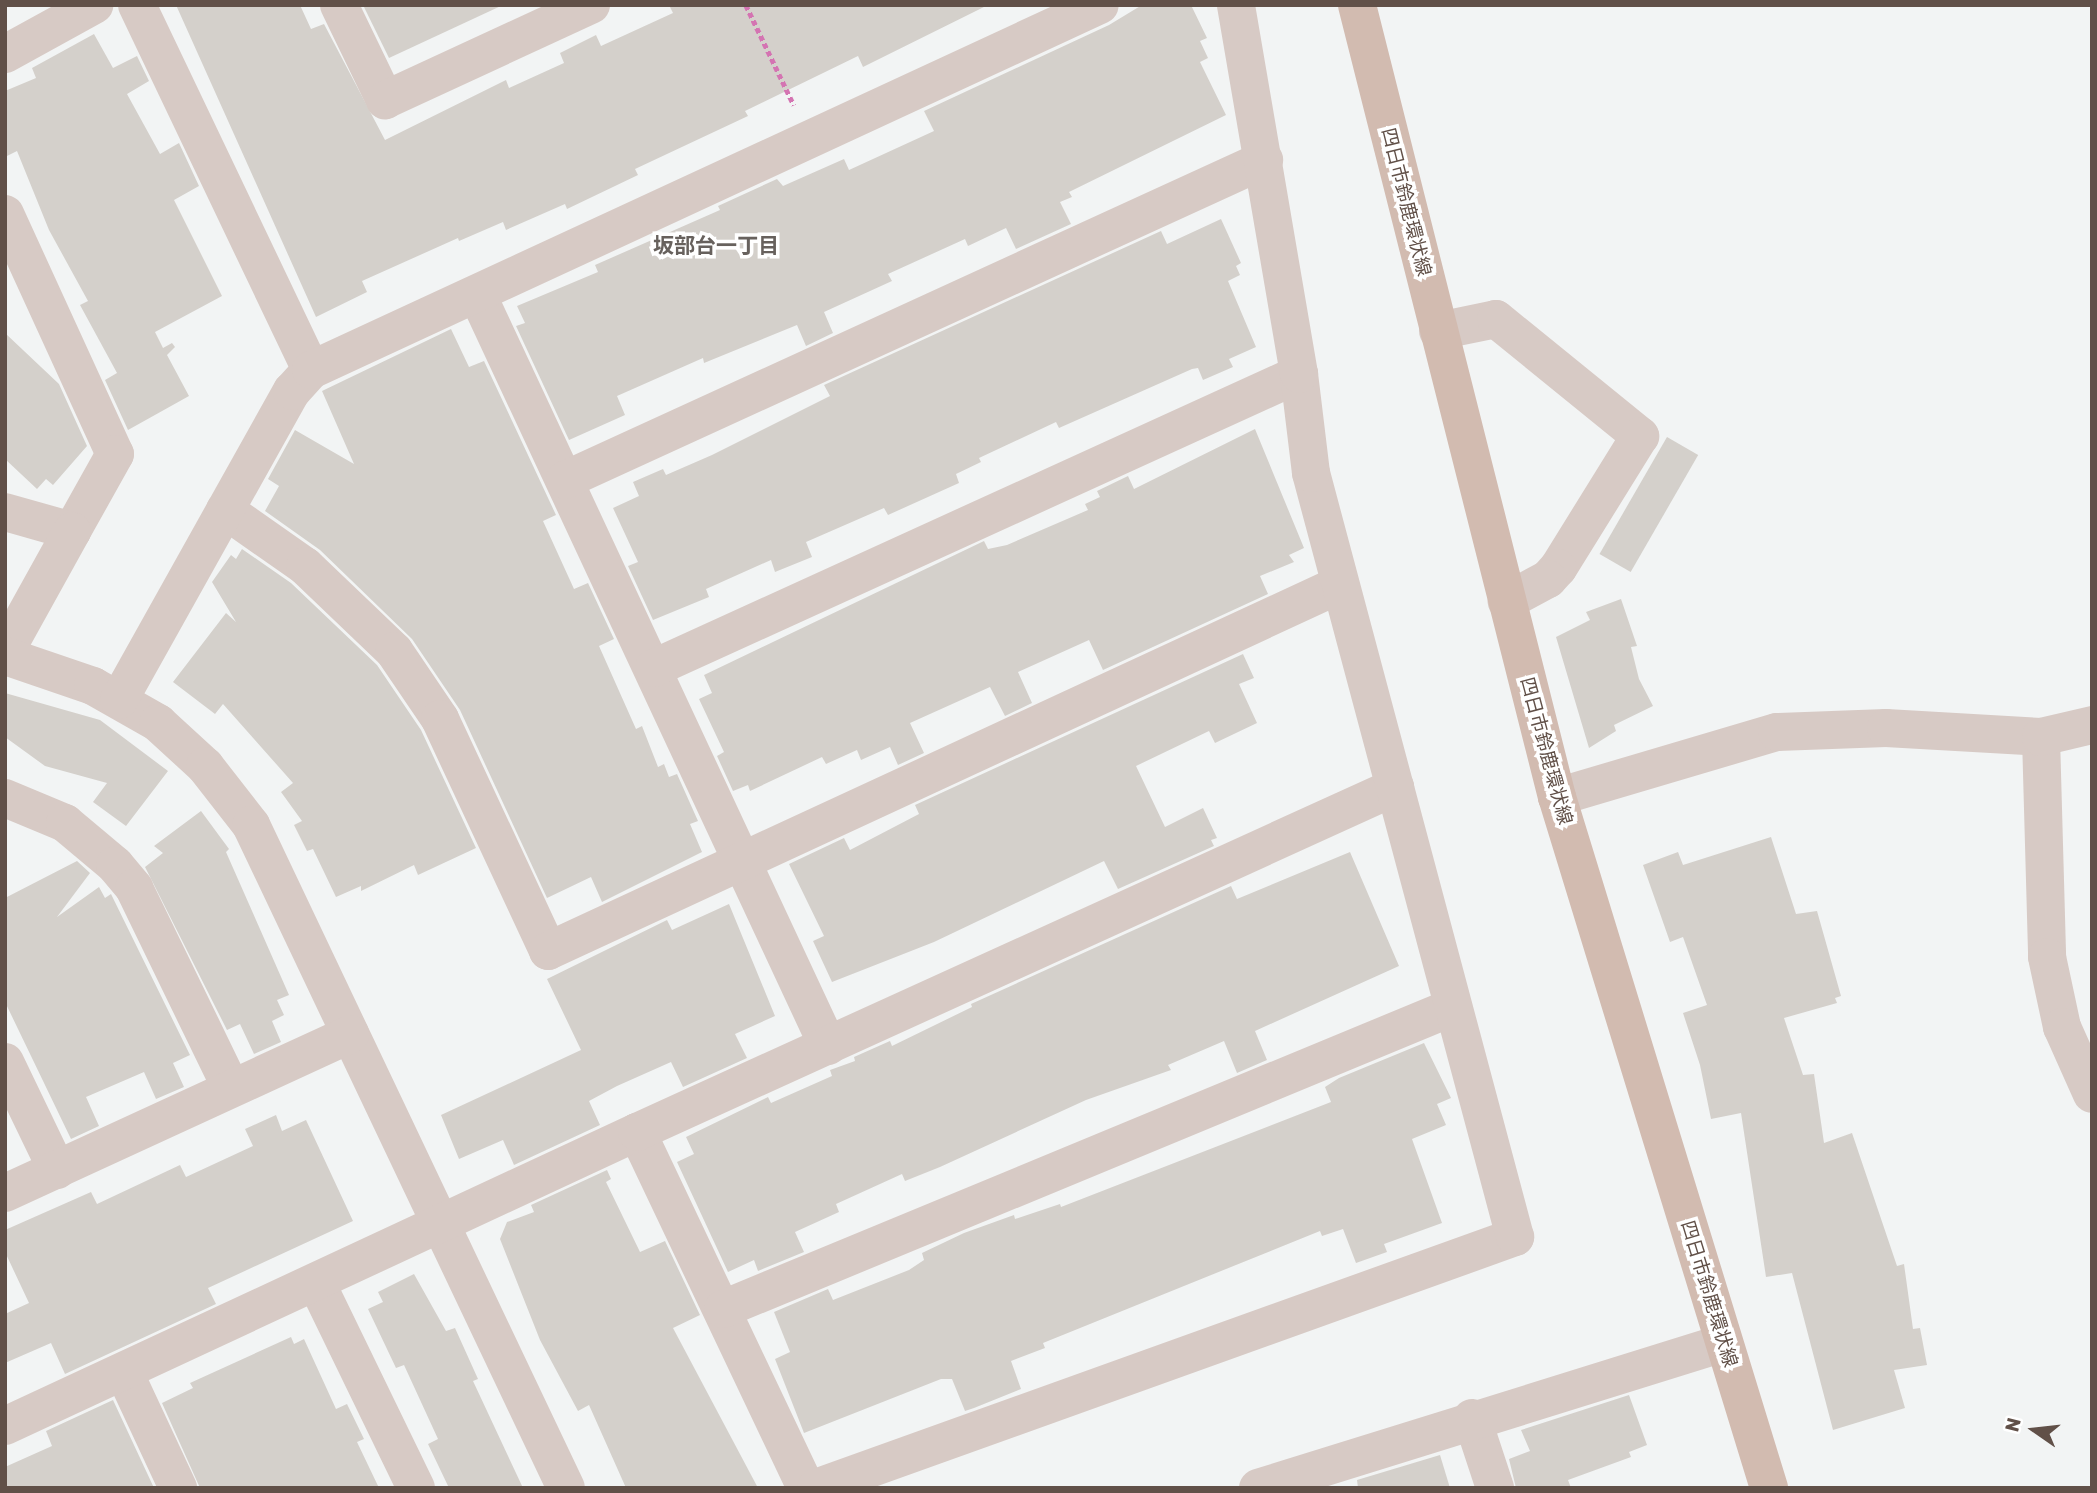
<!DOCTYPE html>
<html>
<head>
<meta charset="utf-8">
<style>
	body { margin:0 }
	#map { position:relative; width:2097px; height:1493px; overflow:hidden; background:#f2f4f4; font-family:Rubik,"Noto Sans JP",sans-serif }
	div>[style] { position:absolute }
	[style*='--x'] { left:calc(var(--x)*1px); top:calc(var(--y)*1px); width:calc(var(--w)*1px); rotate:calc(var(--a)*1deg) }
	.building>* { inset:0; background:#d4d0cb; transform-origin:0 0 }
	.path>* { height:4.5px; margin-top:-2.25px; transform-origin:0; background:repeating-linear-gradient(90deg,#d474b2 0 5px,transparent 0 8.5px) }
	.minor>* { height:38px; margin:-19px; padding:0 19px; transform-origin:19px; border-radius:19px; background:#d7cac5 }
	.primary>* { height:38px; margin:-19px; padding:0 19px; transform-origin:19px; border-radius:19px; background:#d2bbb0 }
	span { translate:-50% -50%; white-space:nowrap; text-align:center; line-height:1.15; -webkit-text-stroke:7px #fff; paint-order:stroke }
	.street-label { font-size:19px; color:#615048 }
	.neighbourhood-label { font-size:21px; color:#67615d; font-weight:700 }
	.frame { position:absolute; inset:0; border:7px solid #615048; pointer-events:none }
	.north { position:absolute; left:1999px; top:1395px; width:70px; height:70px; -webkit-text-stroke:5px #fff; paint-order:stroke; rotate:284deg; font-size:19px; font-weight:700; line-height:28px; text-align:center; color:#615048 }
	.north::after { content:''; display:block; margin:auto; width:24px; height:32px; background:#615048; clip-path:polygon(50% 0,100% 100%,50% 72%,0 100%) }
</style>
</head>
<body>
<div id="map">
	<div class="building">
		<i style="clip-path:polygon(176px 5px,300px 5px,311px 29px,324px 24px,385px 140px,506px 80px,509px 88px,564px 63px,560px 53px,596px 35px,601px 46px,673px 13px,669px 5px,988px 5px,863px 67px,858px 56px,745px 111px,748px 116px,635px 169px,638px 175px,567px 209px,565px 204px,506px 230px,503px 222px,459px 241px,458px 238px,362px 281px,367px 292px,316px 317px)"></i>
		<i style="clip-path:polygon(363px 5px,503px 5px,389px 58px)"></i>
		<i style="clip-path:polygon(1142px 5px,1191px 5px,1207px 38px,1200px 41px,1208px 58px,1200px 62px,1226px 115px,1069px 192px,1072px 197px,1060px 202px,1071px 224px,1016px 249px,1006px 228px,968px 246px,965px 239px,888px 274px,892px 281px,824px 312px,833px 333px,806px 346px,797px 325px,704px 363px,703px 358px,617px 396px,625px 415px,569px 440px,516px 326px,525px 323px,517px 306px,598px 272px,595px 265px,720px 210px,718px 206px,777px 179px,783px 186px,844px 159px,849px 170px,934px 131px,924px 111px,1109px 25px)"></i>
		<i style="clip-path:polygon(94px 34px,113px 68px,137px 56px,149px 81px,127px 94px,160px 154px,179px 143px,199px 186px,174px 200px,222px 296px,155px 332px,163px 348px,172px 343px,175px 347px,167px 355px,189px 396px,128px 430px,105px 380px,117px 373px,80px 305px,88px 301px,49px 230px,17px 151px,5px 157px,5px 91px,36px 78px,32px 68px)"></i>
		<i style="clip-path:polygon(1221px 219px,1241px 263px,1236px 266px,1240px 275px,1228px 281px,1256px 347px,1229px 359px,1233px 367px,1203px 380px,1198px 368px,1192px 369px,1059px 428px,1056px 422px,979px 458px,981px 462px,956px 474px,959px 483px,888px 515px,884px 508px,806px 542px,812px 557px,775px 572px,771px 560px,706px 589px,709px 597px,653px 620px,628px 566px,638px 562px,613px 508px,639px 496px,633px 482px,663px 469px,666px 475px,712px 455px,830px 396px,824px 385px,1161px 231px,1167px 244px)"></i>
		<i style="clip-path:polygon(451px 329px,469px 367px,484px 361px,556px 515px,543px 521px,574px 589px,588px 583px,614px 639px,599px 646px,636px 729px,642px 726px,658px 767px,664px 764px,669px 777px,677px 774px,698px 821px,690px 824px,702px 852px,602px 902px,591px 877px,547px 898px,460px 710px,412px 639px,320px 550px,265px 511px,279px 486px,268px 479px,295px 430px,354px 464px,322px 391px)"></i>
		<i style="clip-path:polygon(5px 333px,59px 384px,87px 446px,53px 485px,46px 479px,37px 489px,5px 459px)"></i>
		<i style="clip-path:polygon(1255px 429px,1304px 548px,1289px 555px,1294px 562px,1260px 576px,1268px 594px,1103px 670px,1089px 640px,1018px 672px,1032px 703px,1005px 716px,990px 687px,910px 723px,924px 753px,898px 765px,890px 747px,861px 760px,857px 750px,826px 764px,822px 757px,750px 791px,748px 785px,733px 791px,717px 756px,724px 752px,699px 699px,712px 693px,704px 675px,984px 541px,988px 549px,1007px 545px,1088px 510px,1085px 504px,1100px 497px,1097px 491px,1128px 476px,1134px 489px)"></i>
		<i style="left:1667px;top:437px;width:36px;height:135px;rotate:30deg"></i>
		<i style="clip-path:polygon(242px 549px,291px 583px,377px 665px,421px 730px,476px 848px,418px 875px,414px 865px,361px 891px,361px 886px,336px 897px,313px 849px,307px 851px,294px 825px,302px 821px,281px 792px,293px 783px,223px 704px,215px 714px,173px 682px,226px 613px,236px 622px,212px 582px,231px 555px,236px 559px)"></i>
		<i style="clip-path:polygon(1621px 599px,1637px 646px,1631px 647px,1639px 679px,1653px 706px,1614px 725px,1616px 731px,1589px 748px,1556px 637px,1590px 620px,1586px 612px)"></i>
		<i style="clip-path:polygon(1243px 654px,1254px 678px,1239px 684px,1257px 723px,1215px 743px,1209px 731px,1136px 766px,1165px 827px,1203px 808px,1217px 838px,1211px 840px,1214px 846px,1118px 889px,1104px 861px,934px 942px,832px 982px,813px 941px,824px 936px,789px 864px,844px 838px,850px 850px,919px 814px,915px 805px)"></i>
		<i style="clip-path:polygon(5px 693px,100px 720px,168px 771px,126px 826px,93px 802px,107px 783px,45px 766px,5px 737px)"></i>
		<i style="clip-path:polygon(201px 811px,229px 849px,226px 852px,289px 995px,277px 1000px,284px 1015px,272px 1021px,281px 1042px,254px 1054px,240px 1024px,227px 1030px,145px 867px,163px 853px,154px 846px)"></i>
		<i style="clip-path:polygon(1771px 837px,1796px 914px,1817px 911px,1841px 996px,1835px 998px,1837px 1003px,1784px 1018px,1803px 1075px,1814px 1074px,1824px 1143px,1852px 1133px,1897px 1266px,1904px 1264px,1913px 1329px,1920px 1328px,1927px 1365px,1894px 1370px,1905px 1408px,1833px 1430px,1792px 1273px,1766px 1277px,1741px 1113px,1711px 1119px,1700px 1065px,1683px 1013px,1707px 1005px,1683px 937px,1670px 942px,1643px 865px,1678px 852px,1683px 865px)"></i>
		<i style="clip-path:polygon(1350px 852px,1399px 966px,1255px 1031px,1267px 1060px,1237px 1073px,1224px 1041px,1168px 1065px,1171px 1070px,1086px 1100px,940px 1167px,905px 1181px,902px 1174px,836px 1204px,839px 1212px,795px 1232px,804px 1252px,758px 1271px,754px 1260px,728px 1272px,677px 1162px,694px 1154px,686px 1137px,768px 1097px,771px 1103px,832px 1076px,830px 1070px,855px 1061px,854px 1057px,890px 1041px,892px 1046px,972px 1007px,971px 1004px,1231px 886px,1237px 899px)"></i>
		<i style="clip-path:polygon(77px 861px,90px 873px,57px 917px,99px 887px,105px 898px,111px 894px,190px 1055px,173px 1063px,184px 1087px,156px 1099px,144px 1072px,86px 1097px,99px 1126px,71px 1139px,5px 1002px,5px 898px)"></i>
		<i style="clip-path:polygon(729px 904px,775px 1016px,735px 1034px,747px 1058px,683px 1087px,671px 1062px,617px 1086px,589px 1101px,600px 1125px,514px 1165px,503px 1140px,459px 1159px,441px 1115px,581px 1050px,547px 979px,667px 920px,672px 930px)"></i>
		<i style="clip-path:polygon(1424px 1043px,1451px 1098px,1437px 1104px,1446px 1125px,1412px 1139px,1442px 1223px,1384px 1244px,1387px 1252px,1356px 1263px,1343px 1229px,1322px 1236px,1320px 1231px,1043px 1343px,1045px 1348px,1011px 1361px,1021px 1389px,974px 1408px,965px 1411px,952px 1379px,941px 1379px,804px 1433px,775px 1359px,790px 1352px,774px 1312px,828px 1289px,833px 1300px,909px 1270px,924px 1260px,922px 1253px,964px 1233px,1014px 1215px,1015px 1219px,1060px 1204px,1061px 1207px,1331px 1102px,1325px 1087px,1339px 1078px)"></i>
		<i style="clip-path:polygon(276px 1115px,282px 1131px,306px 1120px,353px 1221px,208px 1288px,216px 1304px,65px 1374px,51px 1343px,5px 1363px,5px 1314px,29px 1303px,5px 1252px,5px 1230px,91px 1192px,97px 1204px,180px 1165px,186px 1177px,253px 1146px,245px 1129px)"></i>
		<i style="clip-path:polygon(607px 1170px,611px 1179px,606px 1182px,640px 1252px,665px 1241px,700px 1315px,673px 1328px,758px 1488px,626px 1488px,589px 1405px,578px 1411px,540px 1340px,500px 1239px,507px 1222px,534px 1212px,531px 1205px)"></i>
		<i style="clip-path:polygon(414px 1274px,446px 1331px,455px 1328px,478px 1379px,473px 1381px,523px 1488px,449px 1488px,428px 1444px,438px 1439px,404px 1365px,396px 1368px,368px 1309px,383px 1302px,378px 1292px)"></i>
		<i style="clip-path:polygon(291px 1337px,294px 1344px,304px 1339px,336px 1409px,347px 1404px,364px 1439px,357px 1442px,379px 1488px,200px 1488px,162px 1403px,193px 1388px,190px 1383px)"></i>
		<i style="clip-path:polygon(1629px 1395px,1647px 1445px,1629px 1452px,1631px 1457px,1568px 1480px,1571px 1488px,1516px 1488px,1509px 1459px,1530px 1451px,1521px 1430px)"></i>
		<i style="clip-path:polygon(113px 1400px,154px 1488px,5px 1488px,5px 1467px,52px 1446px,46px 1431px)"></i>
		<i style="clip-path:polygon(1440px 1455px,1450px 1488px,1358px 1488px,1357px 1480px)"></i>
	</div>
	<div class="path">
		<i style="--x:746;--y:5;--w:111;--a:64.4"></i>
	</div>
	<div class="minor">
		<i style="--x:137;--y:5;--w:404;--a:64.5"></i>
		<i style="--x:339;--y:5;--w:106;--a:64.2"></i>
		<i style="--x:385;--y:100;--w:227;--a:-24.8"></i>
		<i style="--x:5;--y:54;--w:102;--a:-28.8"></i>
		<i style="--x:5;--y:214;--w:264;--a:65.4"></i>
		<i style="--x:115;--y:454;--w:88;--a:119.2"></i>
		<i style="--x:72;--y:531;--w:70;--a:-164.2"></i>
		<i style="--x:477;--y:294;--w:830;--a:64.98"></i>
		<i style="--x:1438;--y:331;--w:59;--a:-11.7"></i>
		<i style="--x:1496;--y:319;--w:186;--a:39.1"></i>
		<i style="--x:1640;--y:436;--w:155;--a:121.8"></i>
		<i style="--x:1558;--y:568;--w:15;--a:132"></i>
		<i style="--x:1548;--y:579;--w:47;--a:151.8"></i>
		<i style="--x:565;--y:480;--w:769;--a:-24.6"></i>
		<i style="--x:225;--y:510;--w:98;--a:35"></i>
		<i style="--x:305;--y:566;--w:123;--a:43.7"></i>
		<i style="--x:394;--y:651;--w:82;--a:55.9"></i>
		<i style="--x:440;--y:719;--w:256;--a:65"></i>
		<i style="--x:548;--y:951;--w:872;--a:-24.83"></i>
		<i style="--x:5;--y:652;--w:138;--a:-61"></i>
		<i style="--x:5;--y:656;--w:93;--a:18.8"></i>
		<i style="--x:93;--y:686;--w:75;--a:29.6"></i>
		<i style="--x:158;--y:723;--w:64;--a:42.5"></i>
		<i style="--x:205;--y:766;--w:75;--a:52.1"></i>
		<i style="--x:251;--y:825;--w:734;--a:64.59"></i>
		<i style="--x:654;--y:668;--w:709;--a:-24.5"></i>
		<i style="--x:119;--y:700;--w:354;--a:-60.8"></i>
		<i style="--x:292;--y:391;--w:28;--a:-48"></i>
		<i style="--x:311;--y:370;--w:869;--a:-24.83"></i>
		<i style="--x:2041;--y:737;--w:220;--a:88.4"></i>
		<i style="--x:2047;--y:957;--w:72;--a:77.9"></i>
		<i style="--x:2062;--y:1027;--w:73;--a:65.9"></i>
		<i style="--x:1557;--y:797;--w:229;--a:-16.5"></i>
		<i style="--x:1777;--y:732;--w:109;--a:-2.1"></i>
		<i style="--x:1886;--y:728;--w:155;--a:3.3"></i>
		<i style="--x:2041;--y:737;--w:52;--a:-13.2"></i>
		<i style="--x:5;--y:798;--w:65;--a:22.6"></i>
		<i style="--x:65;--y:823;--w:65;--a:40"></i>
		<i style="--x:115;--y:865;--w:30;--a:50"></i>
		<i style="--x:134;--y:888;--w:222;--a:64.1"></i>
		<i style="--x:5;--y:1062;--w:120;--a:64.3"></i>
		<i style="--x:637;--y:1132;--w:394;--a:64.6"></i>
		<i style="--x:5;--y:1193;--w:380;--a:-24.7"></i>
		<i style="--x:316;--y:1282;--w:229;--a:64.1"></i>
		<i style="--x:723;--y:1309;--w:790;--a:-22.47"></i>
		<i style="--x:124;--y:1372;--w:128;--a:65"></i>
		<i style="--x:1472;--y:1418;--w:74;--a:71.8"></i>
		<i style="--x:5;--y:1426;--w:697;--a:-24.95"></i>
		<i style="--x:637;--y:1132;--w:833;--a:-24.47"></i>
		<i style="--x:816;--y:1488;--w:743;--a:-19.75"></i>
		<i style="--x:1515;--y:1237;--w:791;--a:-104.95"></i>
		<i style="--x:1311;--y:473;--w:100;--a:-96.9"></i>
		<i style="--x:1299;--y:374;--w:374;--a:-99.7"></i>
		<i style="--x:1258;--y:1488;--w:487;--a:-17.3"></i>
	</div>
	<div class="primary">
		<i style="--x:1357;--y:5;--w:817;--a:75.83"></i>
		<i style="--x:1557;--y:797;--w:723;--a:72.94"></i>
	</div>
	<div class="street-label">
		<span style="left:1406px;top:202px;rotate:76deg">四日市鈴鹿環状線</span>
		<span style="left:1546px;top:751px;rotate:75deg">四日市鈴鹿環状線</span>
		<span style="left:1709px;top:1294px;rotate:73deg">四日市鈴鹿環状線</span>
	</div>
	<div class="neighbourhood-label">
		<span style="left:716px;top:246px">坂部台一丁目</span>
	</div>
	<div class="frame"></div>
	<div class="north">N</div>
</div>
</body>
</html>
